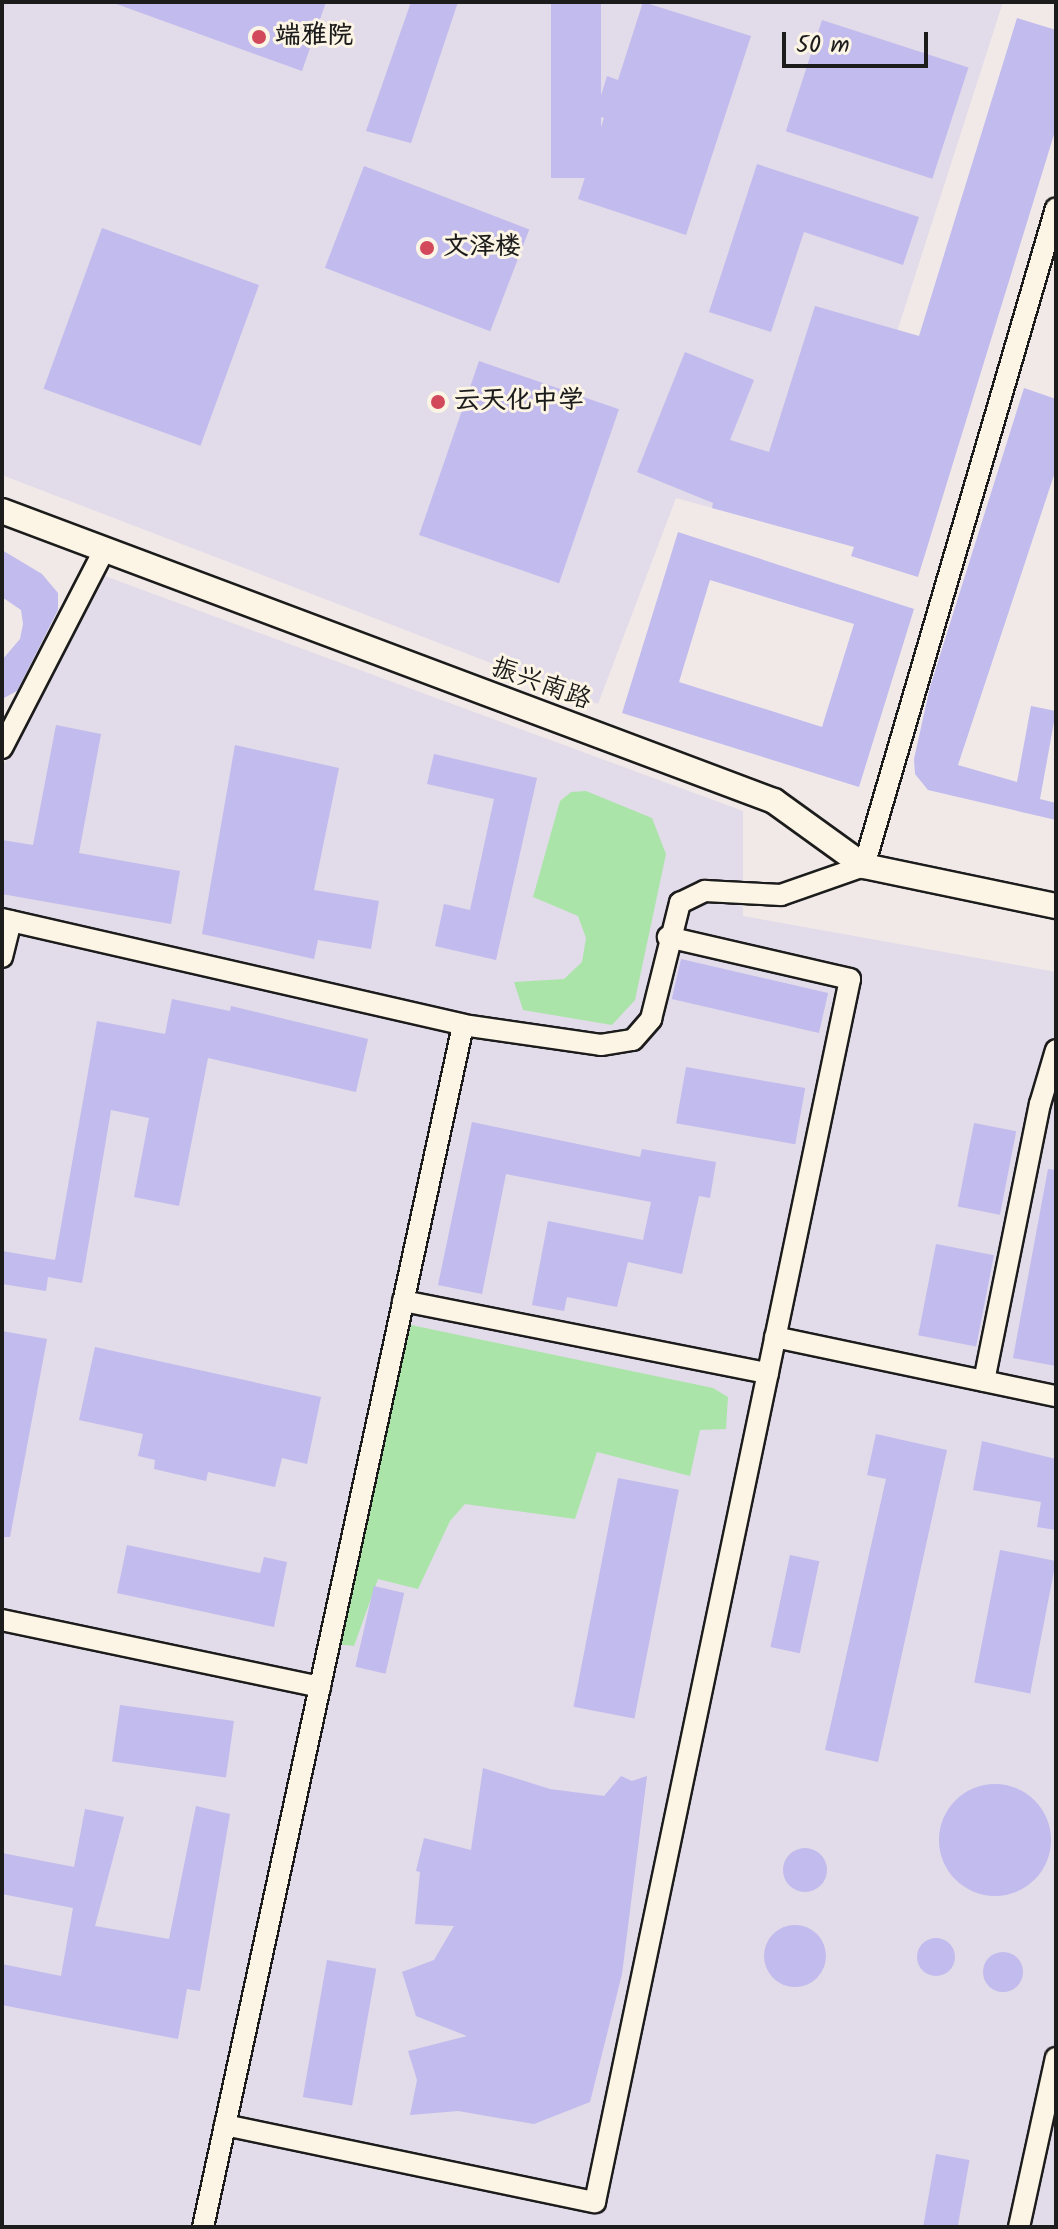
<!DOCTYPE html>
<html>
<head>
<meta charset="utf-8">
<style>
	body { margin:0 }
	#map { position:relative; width:1058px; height:2229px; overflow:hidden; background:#f0e9e7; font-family:Kalam,"LXGW WenKai TC",sans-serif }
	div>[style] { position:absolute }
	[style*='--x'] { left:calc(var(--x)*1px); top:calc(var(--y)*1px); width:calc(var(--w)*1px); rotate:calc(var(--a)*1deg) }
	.built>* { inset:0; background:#e2dbe9 }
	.green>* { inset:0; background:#abe4a9 }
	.building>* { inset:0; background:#c2bbed; transform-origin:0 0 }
	.round { border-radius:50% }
	.roads { filter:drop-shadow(2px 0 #1c1c1c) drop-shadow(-2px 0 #1c1c1c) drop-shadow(0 2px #1c1c1c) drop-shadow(0 -2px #1c1c1c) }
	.minor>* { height:20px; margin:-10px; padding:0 10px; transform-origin:10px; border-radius:10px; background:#fcf5e5 }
	.major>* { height:24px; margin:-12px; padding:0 12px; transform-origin:12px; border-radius:12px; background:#fcf5e5 }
	.dots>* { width:22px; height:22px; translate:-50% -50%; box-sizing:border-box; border:4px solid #fcf5e5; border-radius:50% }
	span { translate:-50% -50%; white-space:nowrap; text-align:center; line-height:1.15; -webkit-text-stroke:6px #fcf5e5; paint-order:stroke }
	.poi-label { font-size:26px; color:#1c1c1c; font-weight:700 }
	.left { translate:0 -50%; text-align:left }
	.street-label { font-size:26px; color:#1c1c1c }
	.frame { position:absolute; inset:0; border:4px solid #1c1c1c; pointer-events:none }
	.scale { position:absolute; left:782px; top:32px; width:146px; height:36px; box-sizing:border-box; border:4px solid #1c1c1c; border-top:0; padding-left:10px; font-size:24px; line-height:28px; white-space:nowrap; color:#1c1c1c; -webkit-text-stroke:6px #fcf5e5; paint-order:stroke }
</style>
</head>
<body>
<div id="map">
	<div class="built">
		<i style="clip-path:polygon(2px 2px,1003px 2px,830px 540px,676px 498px,598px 704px,2px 475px)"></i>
		<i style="clip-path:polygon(102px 575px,743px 811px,743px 916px,1056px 972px,1056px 2227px,2px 2227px,2px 768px)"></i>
	</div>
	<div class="green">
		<i style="clip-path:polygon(586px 791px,652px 818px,666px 854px,635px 1000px,612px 1025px,523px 1010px,514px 982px,564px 979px,582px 962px,586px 938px,578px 916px,533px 897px,560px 801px,571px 792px)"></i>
		<i style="clip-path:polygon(411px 1325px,713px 1388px,728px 1397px,726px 1429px,700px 1430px,690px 1476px,597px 1452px,575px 1519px,465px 1504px,450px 1521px,418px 1589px,378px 1579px,354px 1646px,336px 1644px)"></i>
	</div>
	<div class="building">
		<i style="clip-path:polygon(111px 2px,326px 2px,302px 71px)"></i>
		<i style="clip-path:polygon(411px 2px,458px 2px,411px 143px,366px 131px)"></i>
		<i style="left:551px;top:2px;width:50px;height:176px"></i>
		<i style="clip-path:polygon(643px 2px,751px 36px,686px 235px,578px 199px,604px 118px,595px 115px,607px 76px,618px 80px)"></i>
		<i style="clip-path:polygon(1017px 18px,1056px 30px,1056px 128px,918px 577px,851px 556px,854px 547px,712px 508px,713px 503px,637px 472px,685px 352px,754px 380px,730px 440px,769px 452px,815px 306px,919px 336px)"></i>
		<i style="left:822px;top:20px;width:154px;height:117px;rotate:18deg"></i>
		<i style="clip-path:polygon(757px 164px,919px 217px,903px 265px,804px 232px,771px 332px,709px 312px)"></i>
		<i style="left:364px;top:166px;width:177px;height:109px;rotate:21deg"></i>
		<i style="left:102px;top:228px;width:167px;height:171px;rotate:20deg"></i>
		<i style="left:479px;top:361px;width:148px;height:184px;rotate:19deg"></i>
		<i style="clip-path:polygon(1024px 388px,1056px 399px,1056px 469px,958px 765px,1017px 782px,1031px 706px,1056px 711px,1040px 799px,1056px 803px,1056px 820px,928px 790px,915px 774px,914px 759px,930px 687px)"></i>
		<i style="clip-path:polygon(evenodd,678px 532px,914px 609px,859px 787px,622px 713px,678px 532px,710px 580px,854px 624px,822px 727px,679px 682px,710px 580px)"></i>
		<i style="clip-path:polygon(2px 550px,42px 574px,58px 593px,58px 610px,17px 691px,2px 699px,2px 660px,20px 639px,23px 624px,21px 610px,2px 597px)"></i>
		<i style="clip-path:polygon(56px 725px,101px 734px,79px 853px,180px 871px,171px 924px,2px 894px,2px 840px,33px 845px)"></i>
		<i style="clip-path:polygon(235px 745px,339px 768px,314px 890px,379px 901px,371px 949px,318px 940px,314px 959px,202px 934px)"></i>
		<i style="clip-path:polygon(434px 754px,537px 778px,496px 960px,435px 946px,444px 904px,470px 910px,494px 799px,427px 784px)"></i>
		<i style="left:681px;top:959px;width:151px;height:41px;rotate:13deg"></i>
		<i style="clip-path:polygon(172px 999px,230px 1011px,231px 1006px,368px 1039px,356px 1092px,208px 1058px,179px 1206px,134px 1197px,149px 1118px,111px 1110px,82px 1283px,48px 1277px,46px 1291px,2px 1284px,2px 1251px,55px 1260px,97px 1021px,165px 1034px)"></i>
		<i style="left:686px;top:1067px;width:121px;height:57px;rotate:10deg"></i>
		<i style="clip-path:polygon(472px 1122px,640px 1157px,642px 1149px,716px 1162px,710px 1198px,699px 1196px,682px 1274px,628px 1262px,617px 1307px,567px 1297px,564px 1311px,532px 1305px,548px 1221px,643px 1240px,651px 1202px,506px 1174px,482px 1294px,438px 1285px)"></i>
		<i style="left:974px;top:1123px;width:43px;height:85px;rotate:11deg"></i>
		<i style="clip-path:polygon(1048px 1169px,1056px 1170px,1056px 1366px,1013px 1358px)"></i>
		<i style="left:936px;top:1244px;width:59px;height:93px;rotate:11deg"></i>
		<i style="clip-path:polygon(2px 1331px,47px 1339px,10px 1537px,2px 1537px)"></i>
		<i style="clip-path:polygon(95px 1347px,321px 1397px,307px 1464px,282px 1458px,275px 1487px,208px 1472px,206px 1481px,154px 1469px,155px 1460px,138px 1456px,143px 1434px,79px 1420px)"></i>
		<i style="clip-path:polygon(876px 1434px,947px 1450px,878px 1762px,825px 1750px,886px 1479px,867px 1475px)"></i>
		<i style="clip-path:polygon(982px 1441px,1056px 1459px,1056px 1530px,1037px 1527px,1041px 1502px,973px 1490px)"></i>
		<i style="left:618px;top:1478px;width:62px;height:233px;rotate:11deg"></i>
		<i style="clip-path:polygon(127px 1545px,260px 1573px,264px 1557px,287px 1562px,274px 1627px,117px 1593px)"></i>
		<i style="left:1000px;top:1550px;width:57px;height:135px;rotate:11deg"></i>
		<i style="left:790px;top:1555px;width:30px;height:94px;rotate:12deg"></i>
		<i style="left:374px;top:1586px;width:31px;height:83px;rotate:13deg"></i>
		<i style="left:120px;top:1705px;width:115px;height:57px;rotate:8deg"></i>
		<i style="clip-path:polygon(483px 1768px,550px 1789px,604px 1796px,621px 1776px,632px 1781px,647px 1776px,622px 1974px,590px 2102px,534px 2124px,458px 2111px,410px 2115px,417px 2080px,408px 2051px,467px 2036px,416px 2016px,402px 1972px,434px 1960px,454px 1926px,415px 1924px,420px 1872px,416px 1871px,424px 1838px,471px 1850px)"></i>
		<i class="round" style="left:939px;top:1784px;width:112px;height:112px"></i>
		<i style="clip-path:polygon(196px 1806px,230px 1814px,200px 1991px,187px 1989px,178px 2039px,2px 2005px,2px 1964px,61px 1976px,73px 1908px,2px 1894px,2px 1853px,74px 1867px,85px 1809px,124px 1817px,95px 1926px,169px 1939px)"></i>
		<i class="round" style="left:783px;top:1848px;width:44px;height:44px"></i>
		<i class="round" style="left:764px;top:1925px;width:62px;height:62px"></i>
		<i class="round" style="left:917px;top:1938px;width:38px;height:38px"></i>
		<i class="round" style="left:983px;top:1952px;width:40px;height:40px"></i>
		<i style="left:327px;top:1960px;width:50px;height:139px;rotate:10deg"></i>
		<i style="left:936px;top:2154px;width:34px;height:74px;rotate:10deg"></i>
	</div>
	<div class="roads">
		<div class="minor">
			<i style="--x:2;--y:748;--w:220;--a:-62.7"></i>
			<i style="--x:2;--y:919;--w:473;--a:12.9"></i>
			<i style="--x:463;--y:1025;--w:139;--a:8.2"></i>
			<i style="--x:601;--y:1045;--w:32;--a:-9"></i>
			<i style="--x:633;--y:1040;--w:28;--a:-49"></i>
			<i style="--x:651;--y:1019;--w:120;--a:-76"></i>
			<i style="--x:680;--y:903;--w:28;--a:-26"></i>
			<i style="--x:705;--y:891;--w:76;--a:3"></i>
			<i style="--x:781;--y:895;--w:88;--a:-19.3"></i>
			<i style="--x:864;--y:866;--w:685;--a:-73.73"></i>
			<i style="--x:2;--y:957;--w:37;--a:-76"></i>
			<i style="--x:403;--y:1301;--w:372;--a:11.2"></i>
			<i style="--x:775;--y:1337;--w:287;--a:11.9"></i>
			<i style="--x:984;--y:1381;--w:283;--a:-78.6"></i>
			<i style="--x:1040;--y:1104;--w:56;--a:-73.5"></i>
			<i style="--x:2;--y:1620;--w:325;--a:11.9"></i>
			<i style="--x:225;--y:2125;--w:378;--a:11.8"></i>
			<i style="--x:595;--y:2202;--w:1249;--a:-78.22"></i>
			<i style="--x:850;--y:979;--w:187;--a:-167"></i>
			<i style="--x:203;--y:2227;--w:1230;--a:-77.79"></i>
			<i style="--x:1019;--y:2227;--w:173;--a:-77.7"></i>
		</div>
		<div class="major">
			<i style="--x:2;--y:511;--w:825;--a:20.59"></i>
			<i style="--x:774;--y:801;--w:111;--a:35.8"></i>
			<i style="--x:864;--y:866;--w:196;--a:11.8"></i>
		</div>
	</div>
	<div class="dots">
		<i style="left:259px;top:37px;background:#d1495b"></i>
		<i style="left:427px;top:248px;background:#d1495b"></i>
		<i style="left:438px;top:402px;background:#d1495b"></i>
	</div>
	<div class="poi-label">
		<span class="left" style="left:275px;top:37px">端雅院</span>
		<span class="left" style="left:443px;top:248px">文泽楼</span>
		<span class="left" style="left:454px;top:402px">云天化中学</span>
	</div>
	<div class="street-label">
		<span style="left:541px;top:685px;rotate:20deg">振兴南路</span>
	</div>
	<div class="frame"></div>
	<div class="scale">50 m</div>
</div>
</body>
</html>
